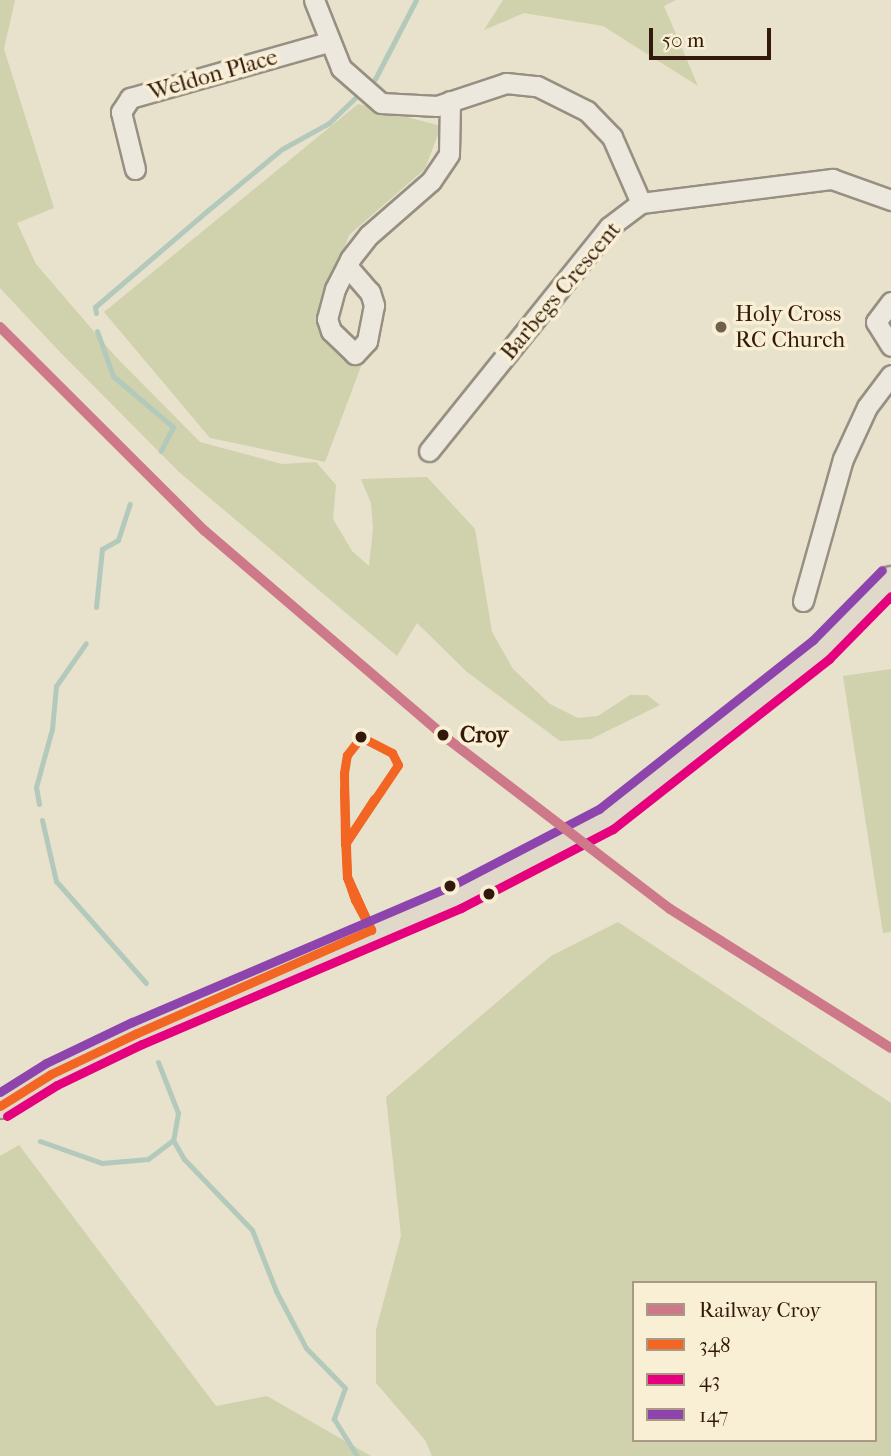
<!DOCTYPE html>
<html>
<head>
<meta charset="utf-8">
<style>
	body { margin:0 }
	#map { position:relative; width:891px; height:1456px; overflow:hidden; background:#e8e1cb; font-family:"IM FELL French Canon",serif }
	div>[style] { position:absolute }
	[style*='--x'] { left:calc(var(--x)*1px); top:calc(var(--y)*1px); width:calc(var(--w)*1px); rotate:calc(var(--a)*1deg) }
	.green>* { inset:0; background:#cfd2ac }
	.stream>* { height:5px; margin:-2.5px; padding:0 2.5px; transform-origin:2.5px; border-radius:2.5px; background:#b3c9bc }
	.roads { filter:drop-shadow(2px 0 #979082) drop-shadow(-2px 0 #979082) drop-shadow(0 2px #979082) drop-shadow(0 -2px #979082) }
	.minor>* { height:19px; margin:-9.5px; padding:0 9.5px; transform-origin:9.5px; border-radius:9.5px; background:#ece8dd }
	.major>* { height:24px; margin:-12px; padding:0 12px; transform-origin:12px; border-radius:12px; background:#e0d8c8 }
	.bus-1>* { height:9px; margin:-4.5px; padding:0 4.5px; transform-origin:4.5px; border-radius:4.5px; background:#f26522 }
	.bus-2>* { height:9px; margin:-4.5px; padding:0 4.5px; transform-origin:4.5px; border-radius:4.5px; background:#e5007d }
	.bus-3>* { height:9px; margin:-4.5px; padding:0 4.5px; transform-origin:4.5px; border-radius:4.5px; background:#8e44ad }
	.rail-1>* { height:10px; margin:-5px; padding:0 5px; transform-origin:5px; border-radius:5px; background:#cd7989 }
	.dots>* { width:19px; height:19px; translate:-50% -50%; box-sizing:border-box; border:4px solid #f8efd5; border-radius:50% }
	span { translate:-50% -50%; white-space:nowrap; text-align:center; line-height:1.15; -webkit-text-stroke:7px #f8efd5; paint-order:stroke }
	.street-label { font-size:23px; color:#33190b }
	.poi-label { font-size:23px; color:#33190b }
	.left { translate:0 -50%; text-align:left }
	.stop-label { font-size:23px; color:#33190b; font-weight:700 }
	.legend { position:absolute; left:632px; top:1281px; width:245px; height:161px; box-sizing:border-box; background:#f8efd5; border:2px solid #a99984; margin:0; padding:9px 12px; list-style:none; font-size:21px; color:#33190b }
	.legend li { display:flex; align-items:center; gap:14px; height:35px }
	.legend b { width:35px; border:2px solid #a99984 }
	.scale { position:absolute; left:649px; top:28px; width:122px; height:32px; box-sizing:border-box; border:4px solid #33190b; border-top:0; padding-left:9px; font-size:21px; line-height:24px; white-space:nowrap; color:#33190b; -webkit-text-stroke:5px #f8efd5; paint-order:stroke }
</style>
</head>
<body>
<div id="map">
	<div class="green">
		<i style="clip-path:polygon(0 0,15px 0,4px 49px,54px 208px,17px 223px,36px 264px,115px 356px,200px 442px,282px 464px,316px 462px,336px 485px,333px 519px,352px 551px,369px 566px,373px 528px,371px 503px,361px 479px,427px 477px,475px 529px,492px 632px,513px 669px,550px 704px,578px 718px,598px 716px,630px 695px,647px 695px,660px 705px,591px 739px,560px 741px,467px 672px,417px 623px,397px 656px,179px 472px,58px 350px,0 288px)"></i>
		<i style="clip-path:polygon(503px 0,676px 0,664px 6px,698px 86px,603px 26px,524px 13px,484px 30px)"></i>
		<i style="clip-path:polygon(358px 104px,441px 126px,425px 169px,349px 235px,322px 315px,332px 344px,363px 361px,325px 462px,210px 438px,104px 312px)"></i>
		<i style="clip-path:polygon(891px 669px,891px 932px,883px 933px,843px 676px)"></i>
		<i style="clip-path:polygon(evenodd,618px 922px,891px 1103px,891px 1456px,432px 1456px,425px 1440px,376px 1383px,376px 1330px,401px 1236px,386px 1097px,551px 956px,618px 922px,634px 1283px,875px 1283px,875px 1440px,634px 1440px,634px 1283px)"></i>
		<i style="clip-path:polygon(19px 1145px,216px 1406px,267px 1396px,371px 1456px,0 1456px,0 1156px)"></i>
	</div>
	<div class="stream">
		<i style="--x:375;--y:79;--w:89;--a:-62.6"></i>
		<i style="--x:96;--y:313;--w:6;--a:-99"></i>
		<i style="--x:95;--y:307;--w:148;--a:-40.6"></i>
		<i style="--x:207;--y:211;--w:97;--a:-39.6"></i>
		<i style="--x:282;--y:149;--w:54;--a:-29"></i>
		<i style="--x:329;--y:123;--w:36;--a:-44"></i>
		<i style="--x:97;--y:331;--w:48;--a:70.4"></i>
		<i style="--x:113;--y:376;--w:79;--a:40.4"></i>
		<i style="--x:173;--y:427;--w:27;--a:117"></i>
		<i style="--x:96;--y:607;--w:58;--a:-84.1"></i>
		<i style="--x:102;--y:549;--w:18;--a:-29"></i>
		<i style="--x:118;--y:540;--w:38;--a:-72"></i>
		<i style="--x:39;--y:804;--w:17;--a:-100"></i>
		<i style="--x:36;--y:787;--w:60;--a:-74.6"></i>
		<i style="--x:52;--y:729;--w:43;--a:-84.7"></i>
		<i style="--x:56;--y:686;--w:52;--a:-55.1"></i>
		<i style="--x:42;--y:820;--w:63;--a:77.1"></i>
		<i style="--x:56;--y:881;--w:136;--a:48.6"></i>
		<i style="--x:158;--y:1062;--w:55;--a:68.6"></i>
		<i style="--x:178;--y:1113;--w:27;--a:100"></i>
		<i style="--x:173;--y:1140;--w:22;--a:60"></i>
		<i style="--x:184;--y:1159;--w:98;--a:46.2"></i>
		<i style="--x:252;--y:1230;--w:66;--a:68.5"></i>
		<i style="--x:276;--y:1291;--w:64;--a:62.2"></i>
		<i style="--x:306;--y:1348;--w:56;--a:45.7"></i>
		<i style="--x:345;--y:1388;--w:33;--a:110"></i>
		<i style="--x:334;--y:1419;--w:44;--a:58.1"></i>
		<i style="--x:40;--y:1141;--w:66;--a:19.5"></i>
		<i style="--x:102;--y:1163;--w:46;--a:-5"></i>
		<i style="--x:148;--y:1159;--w:31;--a:-37"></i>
	</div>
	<div class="roads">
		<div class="minor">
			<i style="--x:314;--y:0;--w:73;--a:68.3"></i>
			<i style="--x:341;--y:68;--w:53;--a:41.2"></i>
			<i style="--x:381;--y:103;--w:56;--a:3.1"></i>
			<i style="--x:437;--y:106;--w:73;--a:-18.4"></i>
			<i style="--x:506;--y:83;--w:31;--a:6"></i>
			<i style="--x:537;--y:86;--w:56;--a:26.6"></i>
			<i style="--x:587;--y:111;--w:36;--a:46"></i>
			<i style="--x:612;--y:137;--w:72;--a:66.3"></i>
			<i style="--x:135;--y:169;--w:59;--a:-103.8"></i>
			<i style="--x:121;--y:112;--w:17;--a:-57"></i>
			<i style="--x:130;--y:98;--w:206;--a:-15.8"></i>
			<i style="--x:347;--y:266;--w:35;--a:49"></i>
			<i style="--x:370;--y:292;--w:14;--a:73"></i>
			<i style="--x:374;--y:305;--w:37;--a:101"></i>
			<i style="--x:367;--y:341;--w:18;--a:133"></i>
			<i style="--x:355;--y:354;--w:33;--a:-136"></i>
			<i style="--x:331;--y:331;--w:13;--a:-108"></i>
			<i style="--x:327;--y:319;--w:31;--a:-75"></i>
			<i style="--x:335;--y:289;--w:34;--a:-63"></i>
			<i style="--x:350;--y:259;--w:31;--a:-52"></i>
			<i style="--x:369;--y:235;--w:82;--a:-41.1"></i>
			<i style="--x:431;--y:181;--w:32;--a:-56"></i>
			<i style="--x:449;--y:154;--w:53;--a:-88.9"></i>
			<i style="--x:891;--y:302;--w:25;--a:127"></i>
			<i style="--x:876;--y:322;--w:28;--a:58"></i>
			<i style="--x:429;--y:451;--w:287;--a:-51.2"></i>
			<i style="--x:609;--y:227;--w:40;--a:-37"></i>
			<i style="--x:641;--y:203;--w:193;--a:-7.2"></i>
			<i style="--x:832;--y:179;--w:63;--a:19.6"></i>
			<i style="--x:803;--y:601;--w:148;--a:-74.3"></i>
			<i style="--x:843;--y:459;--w:57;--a:-65.2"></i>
			<i style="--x:867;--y:407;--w:40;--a:-53"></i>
		</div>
		<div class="major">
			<i style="--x:0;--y:1106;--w:60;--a:-32.1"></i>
			<i style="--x:51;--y:1074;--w:95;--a:-25.5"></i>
			<i style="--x:137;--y:1033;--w:347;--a:-23.1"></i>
			<i style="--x:456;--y:897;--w:169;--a:-27.5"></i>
			<i style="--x:606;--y:819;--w:274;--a:-38.3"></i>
			<i style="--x:821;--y:649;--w:99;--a:-45"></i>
		</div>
	</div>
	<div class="bus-1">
		<i style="--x:361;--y:737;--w:35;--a:27"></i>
		<i style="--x:392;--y:753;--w:13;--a:63"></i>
		<i style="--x:398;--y:765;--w:95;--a:123.9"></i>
		<i style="--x:345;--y:844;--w:71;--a:-90.8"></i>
		<i style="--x:344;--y:773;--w:18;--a:-81"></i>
		<i style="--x:347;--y:755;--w:23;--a:-52"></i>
		<i style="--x:344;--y:789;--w:88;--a:88"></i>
		<i style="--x:347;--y:877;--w:58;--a:65.6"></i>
		<i style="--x:347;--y:877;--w:58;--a:65.6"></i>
		<i style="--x:371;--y:930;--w:34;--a:-118"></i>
		<i style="--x:355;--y:900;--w:24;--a:-109"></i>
		<i style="--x:371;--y:930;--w:58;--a:-114.4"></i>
		<i style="--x:347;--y:877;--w:33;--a:-93"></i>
		<i style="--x:345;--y:844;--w:54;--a:-57.2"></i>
		<i style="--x:0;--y:1106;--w:60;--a:-32.1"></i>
		<i style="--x:51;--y:1074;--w:95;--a:-25.5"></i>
		<i style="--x:137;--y:1033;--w:256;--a:-23.8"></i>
	</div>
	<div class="bus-2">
		<i style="--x:7;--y:1116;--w:59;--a:-31.8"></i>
		<i style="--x:57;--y:1085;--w:94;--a:-25.8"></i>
		<i style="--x:142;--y:1044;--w:347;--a:-23.1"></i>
		<i style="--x:461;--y:908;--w:171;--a:-27.5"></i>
		<i style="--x:613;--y:829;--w:275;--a:-38.2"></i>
		<i style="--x:829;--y:659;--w:88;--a:-45.5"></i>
	</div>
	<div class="bus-3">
		<i style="--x:0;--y:1092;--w:54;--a:-32.2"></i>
		<i style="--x:46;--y:1063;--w:95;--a:-25.5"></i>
		<i style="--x:132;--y:1022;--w:347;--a:-23.1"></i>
		<i style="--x:451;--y:886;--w:167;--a:-27.5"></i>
		<i style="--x:599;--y:809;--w:273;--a:-38.3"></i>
		<i style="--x:813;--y:640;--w:98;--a:-45.4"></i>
	</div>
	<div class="rail-1">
		<i style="--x:0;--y:327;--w:289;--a:44.9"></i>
		<i style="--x:205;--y:531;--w:321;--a:40.6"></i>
		<i style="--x:449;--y:740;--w:278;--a:37.4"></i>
		<i style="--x:670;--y:909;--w:261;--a:32.2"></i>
	</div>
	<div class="dots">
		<i style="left:721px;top:327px;background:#725f4e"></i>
		<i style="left:443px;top:735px;background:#33190b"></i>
		<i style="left:361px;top:737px;background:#33190b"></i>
		<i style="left:450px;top:886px;background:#33190b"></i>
		<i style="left:489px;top:894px;background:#33190b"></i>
	</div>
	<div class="street-label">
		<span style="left:213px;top:75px;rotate:-16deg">Weldon Place</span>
		<span style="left:561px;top:291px;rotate:-50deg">Barbegs Crescent</span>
	</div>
	<div class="poi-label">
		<span class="left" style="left:735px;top:327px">Holy Cross<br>RC Church</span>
	</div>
	<div class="stop-label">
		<span class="left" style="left:460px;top:735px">Croy</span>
	</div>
	<ul class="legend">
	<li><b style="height:9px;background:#cd7989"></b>Railway Croy</li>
	<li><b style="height:9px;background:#f26522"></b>348</li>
	<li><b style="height:9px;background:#e5007d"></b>43</li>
	<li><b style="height:9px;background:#8e44ad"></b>147</li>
	</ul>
	<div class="scale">50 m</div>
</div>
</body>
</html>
